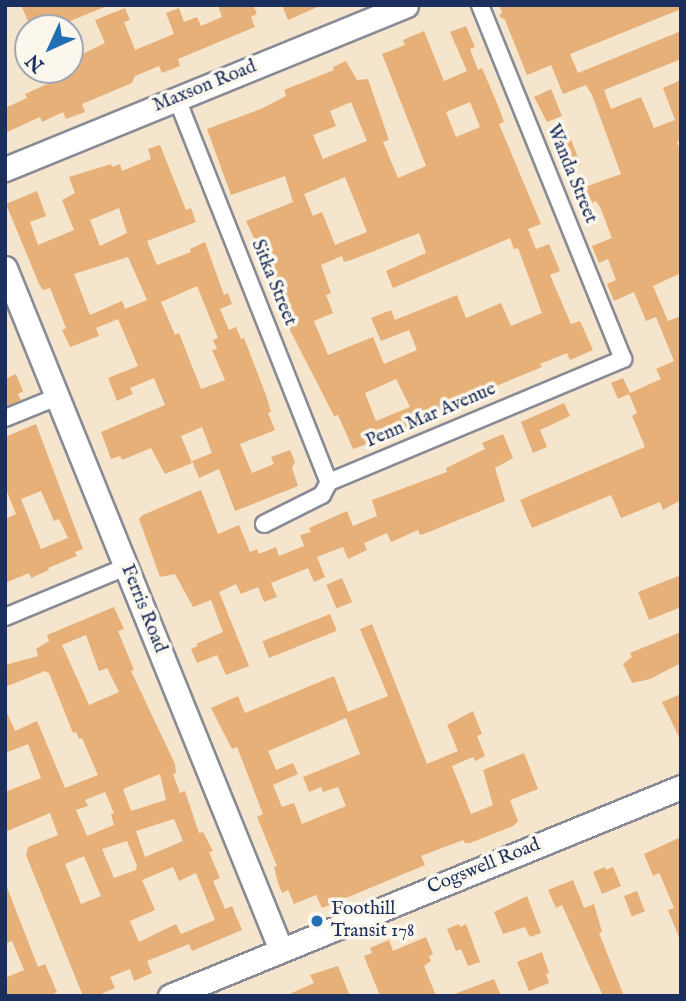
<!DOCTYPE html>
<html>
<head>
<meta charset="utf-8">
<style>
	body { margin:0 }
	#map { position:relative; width:686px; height:1001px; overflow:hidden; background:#f5e5cc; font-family:"IM FELL English",serif }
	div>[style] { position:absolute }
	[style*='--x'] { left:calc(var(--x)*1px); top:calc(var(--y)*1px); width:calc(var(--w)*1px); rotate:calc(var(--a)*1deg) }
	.building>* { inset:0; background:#e7b078; transform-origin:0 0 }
	.roads { filter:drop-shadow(2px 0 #888a95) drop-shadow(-2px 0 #888a95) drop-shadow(0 2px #888a95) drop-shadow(0 -2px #888a95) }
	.street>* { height:16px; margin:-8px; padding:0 8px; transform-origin:8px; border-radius:8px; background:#fff }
	.secondary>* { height:23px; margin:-11.5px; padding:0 11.5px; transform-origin:11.5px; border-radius:11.5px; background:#fff }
	.dots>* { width:19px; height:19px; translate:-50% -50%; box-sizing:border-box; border:4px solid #fbf7ec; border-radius:50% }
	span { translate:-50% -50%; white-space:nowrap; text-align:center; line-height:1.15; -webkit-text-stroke:7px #fbf7ec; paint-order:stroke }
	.street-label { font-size:19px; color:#1b2f5e }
	.poi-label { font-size:19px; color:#1b2f5e }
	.left { translate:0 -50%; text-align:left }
	.frame { position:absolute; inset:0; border:7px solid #1b2f5e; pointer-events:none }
	.north { position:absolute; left:14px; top:14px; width:70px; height:70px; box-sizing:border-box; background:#fbf7ec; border:2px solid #a1a7b3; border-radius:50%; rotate:225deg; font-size:19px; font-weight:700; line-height:28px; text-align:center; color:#1b2f5e }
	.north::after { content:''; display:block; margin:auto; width:24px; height:32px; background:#1f6fb2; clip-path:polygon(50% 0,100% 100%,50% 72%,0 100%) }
</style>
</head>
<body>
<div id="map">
	<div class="building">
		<i style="clip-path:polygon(21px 5px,107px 5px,107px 6px,53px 28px,31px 28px)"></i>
		<i style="clip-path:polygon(218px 5px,253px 5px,257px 14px,251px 17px,255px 27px,178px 59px,180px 66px,162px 73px,159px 66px,135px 76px,132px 83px,82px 104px,85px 112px,66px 119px,63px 112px,42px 122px,40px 117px,5px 133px,5px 108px,27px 98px,25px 94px,52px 82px,47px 70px,70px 70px,70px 60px,105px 43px,95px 20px,125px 8px,130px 20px,124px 22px,135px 50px,174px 34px,166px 13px,179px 8px,184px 22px,197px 17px,201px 26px,222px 17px)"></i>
		<i style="clip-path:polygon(282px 5px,322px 5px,288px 20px)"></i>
		<i style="clip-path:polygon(499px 5px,681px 5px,681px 9px,570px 54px,578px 73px,681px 31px,681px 59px,604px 90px,611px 109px,641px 97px,654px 128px,675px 120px,663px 88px,681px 80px,681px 140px,677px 142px,681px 152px,681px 273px,653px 286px,668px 321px,681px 316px,681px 500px,663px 510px,660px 502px,621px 518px,611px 495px,532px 528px,520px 500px,645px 447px,632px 416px,637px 413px,629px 394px,618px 399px,611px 383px,623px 378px,630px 393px,661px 379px,656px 369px,674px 361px,656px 317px,646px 321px,634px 292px,614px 301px,607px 284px,616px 280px,608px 259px,599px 263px,592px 246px,612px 238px,600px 207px,596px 201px,592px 203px,585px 187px,621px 174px,592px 95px,586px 85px,563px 94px,551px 65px,527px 75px,505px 20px,499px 16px,502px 12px)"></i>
		<i style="clip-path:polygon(evenodd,466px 26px,475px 47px,470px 49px,478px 70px,482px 68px,499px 108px,504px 122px,499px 124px,541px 224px,528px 229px,536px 249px,549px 244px,560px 271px,550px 275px,571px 324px,580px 321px,593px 350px,570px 360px,567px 353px,540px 364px,542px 367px,407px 423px,409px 429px,353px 449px,338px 415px,334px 416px,290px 330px,281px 307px,288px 304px,279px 281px,275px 283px,246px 221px,293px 202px,285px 176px,231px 195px,207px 129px,263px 108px,286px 96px,284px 90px,334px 70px,333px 67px,346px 61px,357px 80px,368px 79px,389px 140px,383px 142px,398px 178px,426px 166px,382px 54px,405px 45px,403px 40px,424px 31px,444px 81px,467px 71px,450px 32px,466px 26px,351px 102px,367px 141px,323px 159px,313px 135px,336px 126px,330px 111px,351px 102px,466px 26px,470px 102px,480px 127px,456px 137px,446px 112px,470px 102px,466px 26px,345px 177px,367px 232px,335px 245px,322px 212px,313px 216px,304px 194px,345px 177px,466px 26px,419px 233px,426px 253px,386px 271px,393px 288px,510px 238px,514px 249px,518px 248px,542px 313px,511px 326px,501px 303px,466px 318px,457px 295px,395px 320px,391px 310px,371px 318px,381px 341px,409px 330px,417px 350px,384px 364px,373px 337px,328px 355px,314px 321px,333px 313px,326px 295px,331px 293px,321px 265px,342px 256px,344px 262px,354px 259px,419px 233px,466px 26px,396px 379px,410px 407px,376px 421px,365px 393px,396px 379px)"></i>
		<i style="clip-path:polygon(551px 89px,562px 116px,547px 122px,534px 97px)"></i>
		<i style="clip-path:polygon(570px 137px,581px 165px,566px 170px,553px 144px)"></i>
		<i style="clip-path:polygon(evenodd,160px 145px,186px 210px,191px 208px,196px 222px,147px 241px,157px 265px,191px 252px,190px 249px,205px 242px,224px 295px,228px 293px,232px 304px,220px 309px,229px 330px,236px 327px,241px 339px,244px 338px,266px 395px,271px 412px,268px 413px,275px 430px,240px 444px,252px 473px,274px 464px,271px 457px,290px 450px,295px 462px,292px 468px,298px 486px,235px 511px,219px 469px,199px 478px,192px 461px,212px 453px,202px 427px,181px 436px,192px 463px,165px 474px,151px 448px,122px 460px,120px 456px,111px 459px,101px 432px,165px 405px,154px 378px,130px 388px,133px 394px,117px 401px,108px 378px,138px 366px,118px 319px,96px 328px,99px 336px,70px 347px,62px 330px,66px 328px,50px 288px,43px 290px,39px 284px,6px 204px,37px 191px,46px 216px,30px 222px,38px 245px,74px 230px,62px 200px,75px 193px,69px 177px,111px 164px,112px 167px,120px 164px,122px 171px,151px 159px,148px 149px,160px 145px,119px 208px,127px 233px,100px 246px,90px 220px,119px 208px,160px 145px,128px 257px,147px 300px,125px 309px,122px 301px,90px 315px,74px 274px,128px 257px,160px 145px,197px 286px,218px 338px,213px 340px,217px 349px,212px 350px,225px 380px,201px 389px,179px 333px,175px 335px,161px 302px,197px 286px)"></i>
		<i style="clip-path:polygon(16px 374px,23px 391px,18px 394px,21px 400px,5px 407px,5px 379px)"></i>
		<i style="clip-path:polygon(564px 403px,570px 416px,540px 430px,547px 447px,533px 453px,521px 422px)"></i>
		<i style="clip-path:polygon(evenodd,36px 424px,83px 549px,75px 552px,77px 556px,48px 568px,49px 570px,31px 578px,29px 573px,5px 583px,5px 519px,16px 514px,5px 487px,5px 437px,36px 424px,41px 491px,54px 521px,59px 519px,68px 538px,41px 549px,21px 499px,41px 491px)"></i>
		<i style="clip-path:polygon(503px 434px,513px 458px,495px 468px,505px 501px,424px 534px,420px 535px,418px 530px,391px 542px,387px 533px,364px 543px,367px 550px,348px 559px,343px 547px,317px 557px,325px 577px,314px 582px,308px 568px,271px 583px,277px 597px,264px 602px,258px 587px,241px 594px,236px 584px,219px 592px,249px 666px,226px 675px,217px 655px,197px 663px,191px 649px,198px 646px,196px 644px,223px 632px,211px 600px,193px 607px,175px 574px,160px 577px,139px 519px,143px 515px,201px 490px,218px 534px,239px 525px,250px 552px,257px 549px,259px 554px,276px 547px,279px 556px,304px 546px,300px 535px,311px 532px,309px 528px,347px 511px,353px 526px,377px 516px,372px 500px,447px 472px,446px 468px,485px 449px,482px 443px)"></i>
		<i style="clip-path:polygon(681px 575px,681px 607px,649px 620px,638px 592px)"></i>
		<i style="left:342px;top:578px;width:26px;height:17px;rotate:67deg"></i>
		<i style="clip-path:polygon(evenodd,114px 607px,124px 629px,118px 631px,134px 670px,131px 671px,175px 764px,176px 773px,173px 774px,180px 793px,185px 791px,199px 833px,203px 832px,213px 851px,209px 852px,220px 878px,213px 881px,225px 909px,232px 906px,242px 930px,192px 951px,189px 944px,147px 961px,152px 973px,134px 981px,130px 969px,110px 977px,115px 988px,97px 996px,83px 996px,26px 855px,28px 847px,58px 835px,50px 813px,5px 832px,5px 792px,41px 778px,28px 744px,5px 753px,5px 708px,15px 731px,37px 721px,65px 788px,98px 775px,82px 738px,79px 739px,76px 732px,73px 733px,49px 673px,45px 671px,5px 687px,5px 665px,38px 656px,36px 649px,49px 641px,47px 635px,114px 607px,86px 635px,99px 671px,107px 668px,119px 692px,89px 705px,62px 645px,86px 635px,114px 607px,160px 774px,166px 800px,131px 811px,123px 789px,160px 774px,114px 607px,105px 792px,114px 813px,111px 814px,114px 825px,87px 836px,76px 810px,88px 806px,85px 800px,105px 792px,114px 607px,174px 819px,183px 841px,145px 857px,136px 831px,174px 819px,114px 607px,127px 841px,137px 866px,136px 870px,114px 878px,102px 849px,127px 841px,114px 607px,84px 856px,101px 896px,81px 904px,65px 864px,84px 856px,114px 607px,173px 867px,179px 881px,196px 873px,215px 920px,181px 934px,176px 924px,139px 942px,130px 921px,155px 910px,142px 880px,173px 867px)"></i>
		<i style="left:330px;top:614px;width:18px;height:73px;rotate:68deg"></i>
		<i style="clip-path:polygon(evenodd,372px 624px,427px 764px,458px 751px,447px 725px,473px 711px,482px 734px,477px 736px,485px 756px,475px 761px,473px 757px,452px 766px,471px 814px,493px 805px,483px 770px,524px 753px,538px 789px,510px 800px,518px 821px,513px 826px,470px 843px,465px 843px,463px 840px,421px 856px,425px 865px,322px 908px,316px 895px,294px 904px,288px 890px,282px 893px,278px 883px,274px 867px,277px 866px,257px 817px,263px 814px,237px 747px,232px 749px,211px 708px,238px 696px,245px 713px,334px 676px,348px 712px,388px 696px,360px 629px,372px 624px,346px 718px,360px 754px,303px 777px,309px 792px,321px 787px,323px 792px,338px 787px,346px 806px,302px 824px,294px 803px,282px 807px,273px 785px,298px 774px,293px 763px,276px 770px,268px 751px,346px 718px)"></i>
		<i style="clip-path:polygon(681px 632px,681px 663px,650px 679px,632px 683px,623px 664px,632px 657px,630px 653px)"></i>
		<i style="clip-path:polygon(681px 694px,681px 741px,662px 702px)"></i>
		<i style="clip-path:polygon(681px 837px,681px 940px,680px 940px,668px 910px,674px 908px,662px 879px,659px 873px,653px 876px,644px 854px)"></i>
		<i style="clip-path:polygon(605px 867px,606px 870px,613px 867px,621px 886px,602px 894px,593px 872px)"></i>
		<i style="clip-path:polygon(573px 880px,584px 908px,594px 904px,602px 932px,599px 933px,624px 996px,603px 996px,562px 905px,556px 908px,548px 890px)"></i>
		<i style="clip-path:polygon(6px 885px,38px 967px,45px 964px,57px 992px,49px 996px,5px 996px,5px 978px,24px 970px,12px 941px,5px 944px)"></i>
		<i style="left:637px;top:891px;width:22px;height:14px;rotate:69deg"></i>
		<i style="clip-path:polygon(527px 896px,541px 933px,530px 937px,525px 927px,503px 934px,494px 912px)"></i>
		<i style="clip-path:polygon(459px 924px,460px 927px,466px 924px,480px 962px,468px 966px,461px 949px,456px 951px,447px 929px)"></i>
		<i style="clip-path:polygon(426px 937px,433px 954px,429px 956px,431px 961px,424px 966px,436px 996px,380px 996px,364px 956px,372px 953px,370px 948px,389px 940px,393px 951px)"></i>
		<i style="clip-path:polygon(542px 952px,549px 973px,546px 974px,549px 983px,529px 991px,517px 962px)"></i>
		<i style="clip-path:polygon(338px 966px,350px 996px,285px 996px,314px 983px,310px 975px)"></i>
		<i style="clip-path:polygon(494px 979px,501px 996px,453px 996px,452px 995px)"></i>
	</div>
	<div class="roads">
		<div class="street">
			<i style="--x:177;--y:99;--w:412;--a:68.4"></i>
			<i style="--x:5;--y:418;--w:56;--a:-22"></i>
			<i style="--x:264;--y:524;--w:65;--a:-26.6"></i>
			<i style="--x:322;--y:495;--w:15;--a:-62"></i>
			<i style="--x:329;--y:482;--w:319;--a:-22.7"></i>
			<i style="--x:623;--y:359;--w:382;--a:-112"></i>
			<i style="--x:5;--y:617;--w:131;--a:-22.5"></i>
		</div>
		<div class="secondary">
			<i style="--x:5;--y:169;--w:433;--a:-22.2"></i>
			<i style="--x:5;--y:268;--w:736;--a:67.97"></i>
			<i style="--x:170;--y:996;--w:552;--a:-22.24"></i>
		</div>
	</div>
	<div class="dots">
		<i style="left:317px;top:921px;background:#1f6fb2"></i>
	</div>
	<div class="street-label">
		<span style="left:205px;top:87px;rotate:-22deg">Maxson Road</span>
		<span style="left:571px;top:174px;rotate:68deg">Wanda Street</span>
		<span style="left:273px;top:283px;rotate:68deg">Sitka Street</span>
		<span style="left:431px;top:416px;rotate:-23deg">Penn Mar Avenue</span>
		<span style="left:143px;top:609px;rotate:68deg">Ferris Road</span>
		<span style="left:484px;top:867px;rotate:-22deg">Cogswell Road</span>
	</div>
	<div class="poi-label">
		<span class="left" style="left:331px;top:921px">Foothill<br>Transit 178</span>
	</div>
	<div class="frame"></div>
	<div class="north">N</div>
</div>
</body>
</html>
